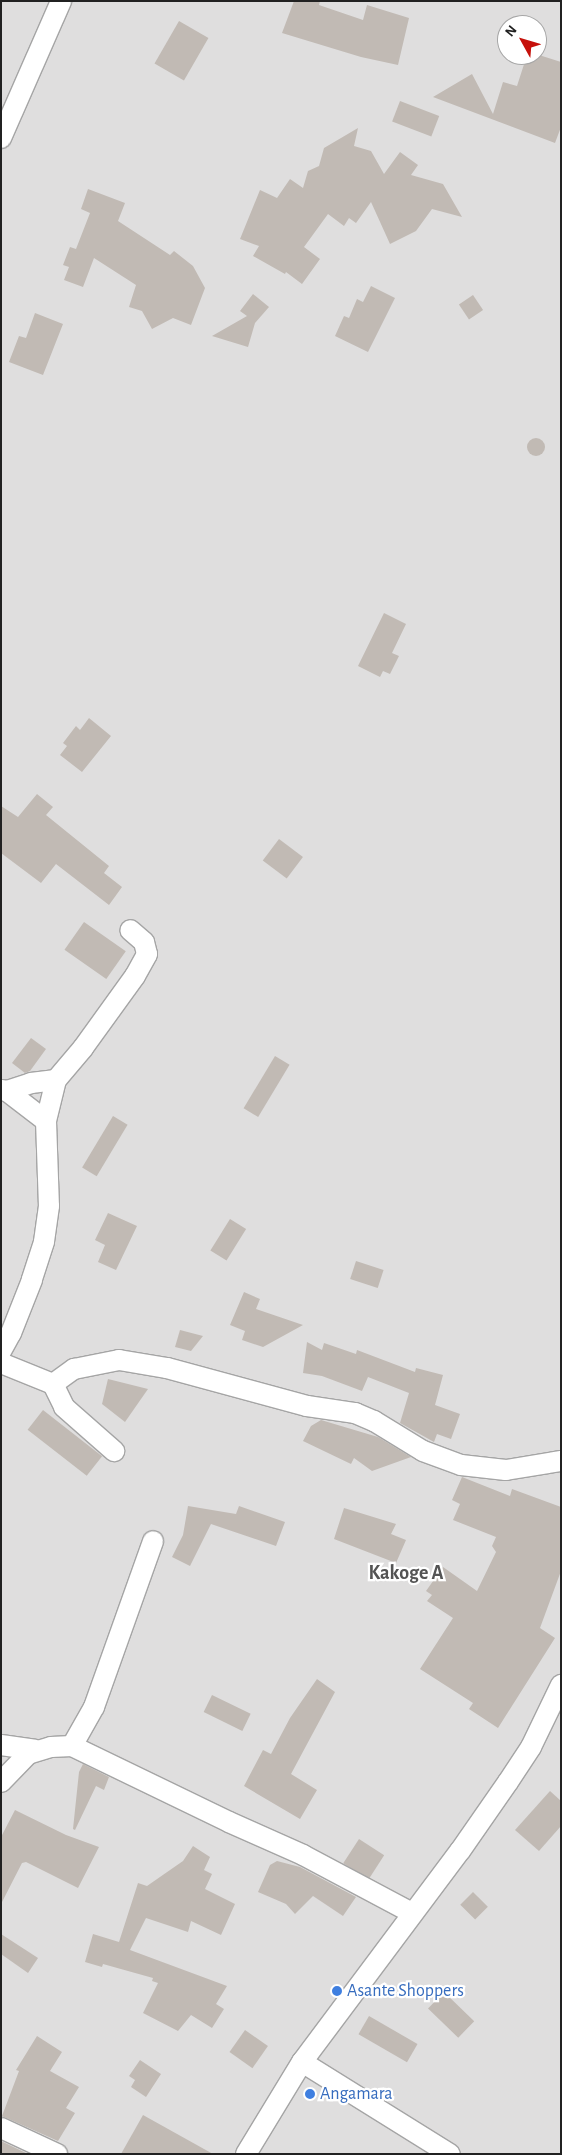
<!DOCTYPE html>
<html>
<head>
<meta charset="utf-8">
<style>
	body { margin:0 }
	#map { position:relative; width:562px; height:2155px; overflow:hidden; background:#f0eee8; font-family:"Alegreya Sans",sans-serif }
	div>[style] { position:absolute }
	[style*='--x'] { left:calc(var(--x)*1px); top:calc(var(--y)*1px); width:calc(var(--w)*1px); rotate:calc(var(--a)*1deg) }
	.residential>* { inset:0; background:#dfdede }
	.building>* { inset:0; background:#c1bab4; transform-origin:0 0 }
	.round { border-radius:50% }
	.roads { filter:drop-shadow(1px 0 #a5a5a5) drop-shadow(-1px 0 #a5a5a5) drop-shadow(0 1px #a5a5a5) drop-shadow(0 -1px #a5a5a5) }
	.street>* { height:20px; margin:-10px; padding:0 10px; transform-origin:10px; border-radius:10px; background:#fff }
	.dots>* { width:14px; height:14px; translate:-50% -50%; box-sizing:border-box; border:2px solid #fff; border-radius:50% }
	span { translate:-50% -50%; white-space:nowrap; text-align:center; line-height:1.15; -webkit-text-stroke:4.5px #fff; paint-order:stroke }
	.shop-label { font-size:18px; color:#366cbe }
	.left { translate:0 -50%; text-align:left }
	.quarter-label { font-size:20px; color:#545454; font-weight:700 }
	.frame { position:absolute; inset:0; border:2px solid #212121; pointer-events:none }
	.north { position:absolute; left:497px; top:15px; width:50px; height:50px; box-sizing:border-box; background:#fff; border:1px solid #a6a6a6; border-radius:50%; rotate:309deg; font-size:14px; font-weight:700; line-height:20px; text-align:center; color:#212121 }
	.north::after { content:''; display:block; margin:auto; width:18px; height:22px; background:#c6110b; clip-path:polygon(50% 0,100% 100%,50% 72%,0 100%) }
</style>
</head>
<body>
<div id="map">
	<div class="residential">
		<i style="clip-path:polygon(evenodd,1px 1px,561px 1px,561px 2154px,1px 2154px,1px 1px,507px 25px,537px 25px,537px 55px,507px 55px,507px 25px)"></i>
	</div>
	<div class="building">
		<i style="clip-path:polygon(294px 1px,320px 1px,319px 5px,363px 20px,367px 5px,409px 18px,398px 65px,361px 57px,282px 33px)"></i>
		<i style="left:179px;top:21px;width:34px;height:49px;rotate:30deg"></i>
		<i style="clip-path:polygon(527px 55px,539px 55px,561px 62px,561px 127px,555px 143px,433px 97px,472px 74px,493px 114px,503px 82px,517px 86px)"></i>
		<i style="left:400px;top:101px;width:42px;height:22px;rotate:21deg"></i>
		<i style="clip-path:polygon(358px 128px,354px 146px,371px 151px,384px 174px,400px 152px,418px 165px,411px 175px,443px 184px,462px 217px,432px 209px,416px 231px,390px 244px,371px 202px,356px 223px,349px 218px,344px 226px,328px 214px,304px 247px,320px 259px,302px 284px,286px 272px,285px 274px,253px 256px,259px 246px,240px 239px,260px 190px,277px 198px,290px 179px,303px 188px,308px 171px,319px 166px,324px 148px)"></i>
		<i style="clip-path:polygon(88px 189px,125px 203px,118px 221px,170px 255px,174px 251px,193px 266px,205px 288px,191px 325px,173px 318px,152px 329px,142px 311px,129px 307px,136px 285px,94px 258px,83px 287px,64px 280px,69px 267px,63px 265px,70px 247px,76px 249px,90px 213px,81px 209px)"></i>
		<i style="clip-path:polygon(371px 286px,395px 298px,368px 352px,335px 336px,344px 316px,349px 318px,357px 299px,363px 302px)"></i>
		<i style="clip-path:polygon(253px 294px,269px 307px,255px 323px,248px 347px,212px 336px,247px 316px,240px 311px)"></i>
		<i style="left:473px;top:295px;width:18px;height:17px;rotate:56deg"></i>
		<i style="clip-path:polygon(35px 313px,63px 324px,43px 375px,9px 362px,19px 336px,26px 338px)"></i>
		<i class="round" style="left:527px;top:438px;width:18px;height:18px"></i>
		<i style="clip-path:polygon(384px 613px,406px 624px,392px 653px,399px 656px,390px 674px,383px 671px,380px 677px,358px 666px)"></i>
		<i style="clip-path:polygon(89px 718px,111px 736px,82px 772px,60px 755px,67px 746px,63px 743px,76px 726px,80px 730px)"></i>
		<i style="clip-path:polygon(37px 794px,53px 807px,46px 815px,109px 866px,104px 873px,122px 887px,109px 905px,56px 864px,41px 883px,1px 853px,1px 806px,18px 817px)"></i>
		<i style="left:279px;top:839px;width:30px;height:27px;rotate:37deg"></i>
		<i style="left:84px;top:922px;width:51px;height:34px;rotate:35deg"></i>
		<i style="clip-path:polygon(31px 1038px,46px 1049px,30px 1071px,25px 1073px,12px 1063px)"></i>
		<i style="left:275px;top:1056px;width:17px;height:61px;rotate:31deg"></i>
		<i style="left:113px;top:1116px;width:17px;height:60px;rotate:31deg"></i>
		<i style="clip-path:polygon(108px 1213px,137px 1226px,116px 1270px,98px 1262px,105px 1245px,95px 1240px)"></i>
		<i style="left:230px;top:1219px;width:19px;height:37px;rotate:32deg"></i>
		<i style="left:356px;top:1261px;width:29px;height:19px;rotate:18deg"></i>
		<i style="clip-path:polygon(244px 1292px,260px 1299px,256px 1309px,303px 1325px,263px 1347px,242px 1340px,245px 1331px,230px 1325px)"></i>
		<i style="clip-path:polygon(180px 1330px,203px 1336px,191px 1351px,175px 1347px)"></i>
		<i style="clip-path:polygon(307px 1342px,322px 1350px,324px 1343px,356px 1354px,357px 1350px,415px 1372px,416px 1368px,443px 1375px,435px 1405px,460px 1414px,451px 1439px,437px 1434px,434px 1442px,400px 1423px,409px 1393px,368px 1377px,362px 1391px,322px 1376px,303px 1373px)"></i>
		<i style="clip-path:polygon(108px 1379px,148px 1389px,125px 1422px,102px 1404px)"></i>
		<i style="left:43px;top:1410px;width:75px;height:25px;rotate:38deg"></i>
		<i style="clip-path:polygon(321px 1420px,378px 1437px,411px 1457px,372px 1471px,354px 1458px,351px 1464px,303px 1441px,311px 1426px)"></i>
		<i style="clip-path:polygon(462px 1477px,510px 1496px,512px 1489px,561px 1507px,561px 1571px,540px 1628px,555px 1638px,498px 1728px,469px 1709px,473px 1703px,420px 1669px,453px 1618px,427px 1601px,432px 1595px,426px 1591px,443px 1567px,477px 1591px,496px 1552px,492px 1546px,496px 1537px,453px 1520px,460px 1504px,452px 1500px)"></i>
		<i style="clip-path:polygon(188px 1506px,236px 1514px,239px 1506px,285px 1522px,276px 1546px,211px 1524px,190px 1566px,172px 1557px,183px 1535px)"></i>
		<i style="clip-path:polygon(344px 1508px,396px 1524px,391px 1534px,406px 1540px,396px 1563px,334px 1539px)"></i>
		<i style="clip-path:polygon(317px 1679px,335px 1692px,291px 1774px,317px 1790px,300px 1819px,244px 1786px,263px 1750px,271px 1754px,290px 1718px)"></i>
		<i style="left:212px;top:1695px;width:43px;height:19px;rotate:26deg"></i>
		<i style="clip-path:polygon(83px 1764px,109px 1777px,104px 1790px,96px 1786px,75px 1830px,73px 1829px,79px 1772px)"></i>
		<i style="clip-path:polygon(550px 1791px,561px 1801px,561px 1826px,539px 1851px,515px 1830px)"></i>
		<i style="clip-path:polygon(15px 1810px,66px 1835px,99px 1847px,78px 1888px,26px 1862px,22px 1863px,1px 1904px,1px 1837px)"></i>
		<i style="left:359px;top:1839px;width:30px;height:29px;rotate:33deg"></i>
		<i style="clip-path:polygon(193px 1846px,210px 1857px,204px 1870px,212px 1874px,205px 1889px,235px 1904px,221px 1935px,191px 1921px,188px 1932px,146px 1918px,130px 1950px,227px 1986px,216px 2004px,224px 2009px,212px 2028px,191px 2015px,178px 2031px,143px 2013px,158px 1983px,152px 1981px,153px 1978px,103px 1964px,102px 1967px,85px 1962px,93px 1934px,119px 1942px,138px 1883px,147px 1886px,183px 1861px)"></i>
		<i style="clip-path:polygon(277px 1861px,300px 1867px,356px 1897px,343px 1916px,313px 1896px,295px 1914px,286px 1904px,258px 1892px,270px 1865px)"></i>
		<i style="left:473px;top:1892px;width:21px;height:18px;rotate:45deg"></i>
		<i style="clip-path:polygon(1px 1934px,38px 1958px,28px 1973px,1px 1954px)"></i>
		<i style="left:444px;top:1992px;width:42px;height:23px;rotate:44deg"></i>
		<i style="left:369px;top:2016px;width:56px;height:21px;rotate:30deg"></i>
		<i style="left:245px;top:2030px;width:28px;height:27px;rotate:35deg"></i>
		<i style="clip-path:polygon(37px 2036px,62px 2052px,50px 2071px,79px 2087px,66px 2108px,75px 2113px,58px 2141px,2px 2116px,19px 2071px,16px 2070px)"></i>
		<i style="clip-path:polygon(140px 2060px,161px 2074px,146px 2097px,131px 2087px,135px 2080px,129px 2076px)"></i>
		<i style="clip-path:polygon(143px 2115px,213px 2154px,121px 2154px)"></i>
		<i style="clip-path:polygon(1px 2141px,28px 2154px,1px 2154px)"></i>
	</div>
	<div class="roads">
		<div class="street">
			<i style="--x:1;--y:138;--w:150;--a:-66.3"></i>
			<i style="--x:1;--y:1090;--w:6;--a:9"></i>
			<i style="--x:7;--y:1091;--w:49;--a:37.6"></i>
			<i style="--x:46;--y:1121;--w:85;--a:88"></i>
			<i style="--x:49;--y:1206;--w:36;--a:98"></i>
			<i style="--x:44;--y:1242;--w:40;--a:108"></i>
			<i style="--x:32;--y:1280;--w:57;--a:111.6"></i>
			<i style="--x:11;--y:1333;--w:21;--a:119"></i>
			<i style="--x:7;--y:1091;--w:25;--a:-18"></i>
			<i style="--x:31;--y:1083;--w:25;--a:-7"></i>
			<i style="--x:46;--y:1121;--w:42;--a:-76.3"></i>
			<i style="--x:56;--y:1080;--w:42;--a:-49.8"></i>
			<i style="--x:83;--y:1048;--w:89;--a:-54.2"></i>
			<i style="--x:135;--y:976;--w:25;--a:-61"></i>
			<i style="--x:147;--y:954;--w:12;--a:-104"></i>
			<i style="--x:144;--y:942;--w:18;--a:-139"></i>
			<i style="--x:1;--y:1363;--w:56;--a:22"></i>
			<i style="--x:53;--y:1384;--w:25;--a:64"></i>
			<i style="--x:64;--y:1407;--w:67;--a:41.3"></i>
			<i style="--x:53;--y:1384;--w:26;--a:-36"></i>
			<i style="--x:74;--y:1369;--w:46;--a:-11.3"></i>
			<i style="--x:119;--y:1360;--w:49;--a:9.5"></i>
			<i style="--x:167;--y:1368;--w:145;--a:15.2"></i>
			<i style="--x:307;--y:1406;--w:49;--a:8.3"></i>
			<i style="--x:355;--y:1413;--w:21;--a:23"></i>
			<i style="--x:374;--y:1421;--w:57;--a:31.5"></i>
			<i style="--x:423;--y:1451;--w:40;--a:20.2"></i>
			<i style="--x:461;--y:1465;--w:45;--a:6.3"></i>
			<i style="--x:506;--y:1470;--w:56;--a:-9.3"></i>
			<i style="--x:1;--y:1745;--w:34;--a:8"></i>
			<i style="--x:72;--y:1746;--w:45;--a:-60.6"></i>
			<i style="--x:94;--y:1707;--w:176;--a:-70.4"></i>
			<i style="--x:1;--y:1782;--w:39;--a:-46"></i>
			<i style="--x:28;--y:1754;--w:24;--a:-17"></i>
			<i style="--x:51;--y:1747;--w:21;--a:-3"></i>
			<i style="--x:72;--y:1746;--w:174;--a:25.8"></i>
			<i style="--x:229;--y:1822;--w:81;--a:24"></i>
			<i style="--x:303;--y:1855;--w:123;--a:28"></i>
			<i style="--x:302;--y:2062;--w:174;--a:31.9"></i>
			<i style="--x:1;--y:2128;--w:62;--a:24.9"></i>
			<i style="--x:246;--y:2154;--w:108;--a:-58.7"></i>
			<i style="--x:302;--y:2062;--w:264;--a:-53.2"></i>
			<i style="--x:460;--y:1851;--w:84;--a:-55.2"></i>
			<i style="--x:508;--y:1782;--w:42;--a:-56.7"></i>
			<i style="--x:531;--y:1747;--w:69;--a:-64.2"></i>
		</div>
	</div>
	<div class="dots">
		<i style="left:337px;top:1991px;background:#3f7fe0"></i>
		<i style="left:310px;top:2094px;background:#3f7fe0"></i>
	</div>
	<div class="shop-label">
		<span class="left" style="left:347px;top:1991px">Asante Shoppers</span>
		<span class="left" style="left:320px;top:2094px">Angamara</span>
	</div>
	<div class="quarter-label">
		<span style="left:406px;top:1573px">Kakoge A</span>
	</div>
	<div class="frame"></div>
	<div class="north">N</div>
</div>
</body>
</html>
